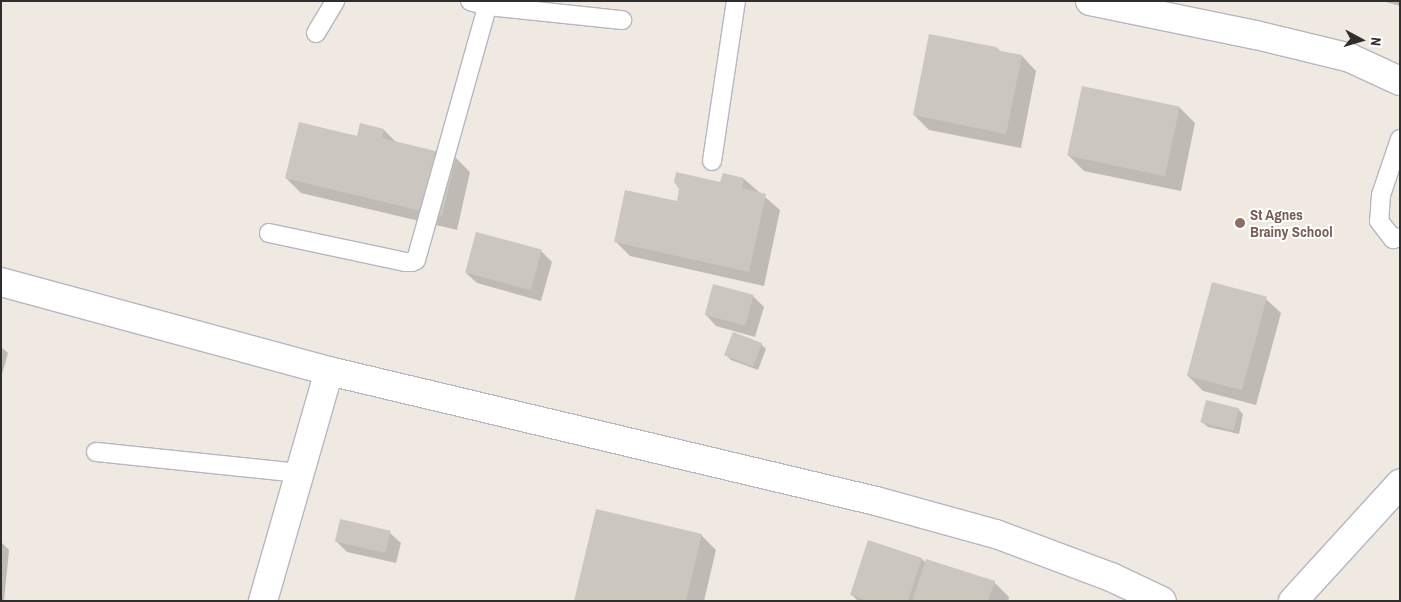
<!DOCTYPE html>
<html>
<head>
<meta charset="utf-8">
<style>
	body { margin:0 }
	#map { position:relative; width:1401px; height:602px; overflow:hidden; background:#efe9e1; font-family:"Archivo Narrow",sans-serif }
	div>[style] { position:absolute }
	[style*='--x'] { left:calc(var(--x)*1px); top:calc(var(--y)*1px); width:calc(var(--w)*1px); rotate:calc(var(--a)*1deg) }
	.shadow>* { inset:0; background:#0003 }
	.building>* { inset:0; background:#cbc7bf; transform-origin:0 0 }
	.roads { filter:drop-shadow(1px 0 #b4b7c1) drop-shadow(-1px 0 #b4b7c1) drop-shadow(0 1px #b4b7c1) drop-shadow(0 -1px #b4b7c1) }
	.service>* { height:18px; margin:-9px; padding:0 9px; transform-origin:9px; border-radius:9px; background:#fff }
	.minor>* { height:28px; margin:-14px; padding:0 14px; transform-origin:14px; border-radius:14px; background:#fff }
	.secondary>* { height:28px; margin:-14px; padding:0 14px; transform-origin:14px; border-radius:14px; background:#fff }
	.dots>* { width:14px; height:14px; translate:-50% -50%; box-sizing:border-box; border:2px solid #fff; border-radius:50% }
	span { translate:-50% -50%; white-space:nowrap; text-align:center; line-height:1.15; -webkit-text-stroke:4px #fff; paint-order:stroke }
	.education-label { font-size:15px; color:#785e54; font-weight:700 }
	.left { translate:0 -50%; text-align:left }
	.frame { position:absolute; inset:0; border:2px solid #2e2e2e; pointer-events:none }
	.north { position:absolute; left:1336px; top:15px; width:50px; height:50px; -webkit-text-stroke:4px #fff; paint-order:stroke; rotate:96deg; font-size:14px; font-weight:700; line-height:20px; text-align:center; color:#2e2e2e }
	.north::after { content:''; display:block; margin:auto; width:18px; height:22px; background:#2e2e2e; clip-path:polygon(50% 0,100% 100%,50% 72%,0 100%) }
</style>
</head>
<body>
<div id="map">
	<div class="shadow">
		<i style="clip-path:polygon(1382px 1px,1400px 1px,1400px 6px)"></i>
		<i style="clip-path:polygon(1001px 52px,1022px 56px,1036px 71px,1021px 148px,929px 130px,914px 115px)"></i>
		<i style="clip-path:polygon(1083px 88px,1180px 108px,1195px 123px,1181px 191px,1084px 171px,1069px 156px)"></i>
		<i style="clip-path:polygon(384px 130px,397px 143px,455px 157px,470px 172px,457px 230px,301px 193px,286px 178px)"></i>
		<i style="clip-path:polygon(744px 179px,780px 210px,764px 286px,630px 256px,615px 241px,678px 203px,721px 183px)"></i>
		<i style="clip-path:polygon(541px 251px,552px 262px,541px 301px,477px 283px,466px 273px)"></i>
		<i style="clip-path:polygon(753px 296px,764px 307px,755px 337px,716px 326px,706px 315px)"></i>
		<i style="clip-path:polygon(1266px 299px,1281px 313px,1256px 405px,1203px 391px,1188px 376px)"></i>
		<i style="clip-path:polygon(761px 344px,766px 349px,758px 370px,731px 360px,726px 355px)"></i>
		<i style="clip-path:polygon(1px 347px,8px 353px,1px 378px)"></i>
		<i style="clip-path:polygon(1238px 409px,1243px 414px,1239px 434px,1208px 427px,1202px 422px)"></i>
		<i style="clip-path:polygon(390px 533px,401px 543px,396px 563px,347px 552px,336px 541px)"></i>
		<i style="clip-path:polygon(701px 535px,716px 550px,704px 601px,576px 601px)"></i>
		<i style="clip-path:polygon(869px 541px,922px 559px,926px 563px,994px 582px,1009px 597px,1008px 601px,858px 601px,851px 594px)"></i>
		<i style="clip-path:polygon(1px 542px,9px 550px,4px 601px,1px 601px)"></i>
	</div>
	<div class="building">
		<i style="clip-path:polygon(929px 34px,996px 47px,1001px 51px,1022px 55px,1006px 134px,913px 115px)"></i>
		<i style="left:1082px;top:86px;width:100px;height:71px;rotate:12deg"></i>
		<i style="clip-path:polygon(299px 122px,357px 136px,360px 123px,384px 129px,382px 138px,456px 156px,442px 216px,285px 178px)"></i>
		<i style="clip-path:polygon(676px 172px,720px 182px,723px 173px,744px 178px,742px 188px,766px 194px,749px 272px,614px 242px,625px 190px,677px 201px,679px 189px,674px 182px)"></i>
		<i style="left:476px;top:232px;width:68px;height:42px;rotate:15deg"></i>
		<i style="left:1212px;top:282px;width:57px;height:97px;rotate:15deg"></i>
		<i style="left:713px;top:284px;width:42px;height:32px;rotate:15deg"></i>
		<i style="left:733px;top:332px;width:31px;height:25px;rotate:21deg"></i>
		<i style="left:1206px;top:400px;width:34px;height:23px;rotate:14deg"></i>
		<i style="clip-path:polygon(596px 509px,702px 534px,686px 601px,574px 601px)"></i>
		<i style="left:340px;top:519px;width:52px;height:23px;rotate:13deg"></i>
		<i style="clip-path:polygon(868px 540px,922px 558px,908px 601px,869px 601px,850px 595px)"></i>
		<i style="clip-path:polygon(926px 559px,995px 581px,988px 601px,912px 601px)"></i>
	</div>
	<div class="roads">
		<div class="service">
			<i style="--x:470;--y:1;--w:19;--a:16"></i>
			<i style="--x:488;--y:6;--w:135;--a:6"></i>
			<i style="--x:316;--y:33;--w:37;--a:-59"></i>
			<i style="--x:1400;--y:139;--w:59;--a:108.7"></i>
			<i style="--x:1381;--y:195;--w:26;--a:94"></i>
			<i style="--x:1379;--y:221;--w:23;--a:52"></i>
			<i style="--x:1393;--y:239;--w:7;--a:-16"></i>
			<i style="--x:712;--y:161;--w:162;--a:-81.5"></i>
			<i style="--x:269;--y:233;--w:139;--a:12"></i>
			<i style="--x:405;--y:262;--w:7;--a:0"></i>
			<i style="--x:412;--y:262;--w:4;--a:-27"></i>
			<i style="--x:416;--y:260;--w:269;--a:-74.3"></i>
			<i style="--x:96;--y:452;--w:205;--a:5.9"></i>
		</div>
		<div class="minor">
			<i style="--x:1090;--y:1;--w:169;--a:11.6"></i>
			<i style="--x:1256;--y:35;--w:97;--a:13.7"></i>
			<i style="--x:1350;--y:58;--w:55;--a:24.7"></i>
			<i style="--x:1;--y:282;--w:340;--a:15.2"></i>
			<i style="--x:329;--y:371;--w:562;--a:13.37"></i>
			<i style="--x:876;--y:501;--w:124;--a:15.4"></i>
			<i style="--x:996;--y:534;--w:123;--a:20.5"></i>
			<i style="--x:1111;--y:577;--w:56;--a:25.2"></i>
			<i style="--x:263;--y:601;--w:239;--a:-74"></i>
		</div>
		<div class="secondary">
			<i style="--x:1293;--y:601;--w:159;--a:-47.6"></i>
		</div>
	</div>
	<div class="dots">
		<i style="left:1240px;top:223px;background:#8d6e63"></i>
	</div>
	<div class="education-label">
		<span class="left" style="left:1250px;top:223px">St Agnes<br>Brainy School</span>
	</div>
	<div class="frame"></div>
	<div class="north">N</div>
</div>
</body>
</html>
